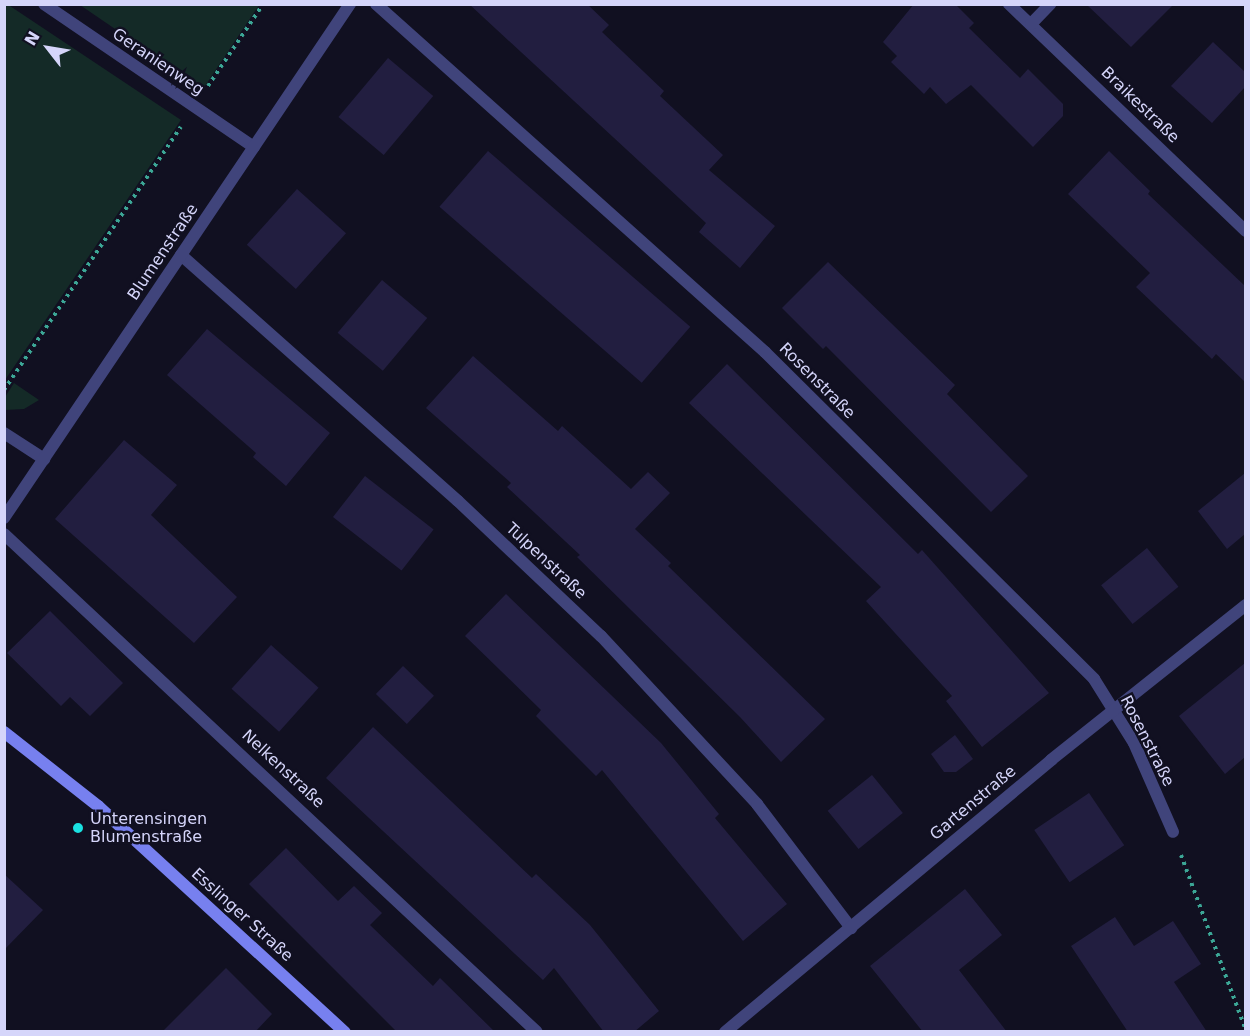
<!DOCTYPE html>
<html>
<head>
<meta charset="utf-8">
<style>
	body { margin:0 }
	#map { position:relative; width:1250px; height:1036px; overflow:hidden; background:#111021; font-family:"DejaVu Sans",sans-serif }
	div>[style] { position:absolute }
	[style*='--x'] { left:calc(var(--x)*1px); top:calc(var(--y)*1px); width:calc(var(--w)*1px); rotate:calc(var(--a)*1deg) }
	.green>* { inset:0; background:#142a27 }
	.building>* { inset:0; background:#221e40; transform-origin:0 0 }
	.path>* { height:4px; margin-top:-2px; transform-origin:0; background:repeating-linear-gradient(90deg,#3ca796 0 3px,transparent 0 7.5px) }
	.street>* { height:12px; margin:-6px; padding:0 6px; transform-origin:6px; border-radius:6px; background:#40447b }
	.secondary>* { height:12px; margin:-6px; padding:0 6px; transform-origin:6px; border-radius:6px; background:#7780ef }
	.dots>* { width:16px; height:16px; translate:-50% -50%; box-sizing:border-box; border:3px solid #111021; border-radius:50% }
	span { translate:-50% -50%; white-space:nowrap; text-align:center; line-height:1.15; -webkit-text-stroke:5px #111021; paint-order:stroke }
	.street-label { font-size:16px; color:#d5d5fa }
	.poi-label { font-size:16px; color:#d5d5fa }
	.left { translate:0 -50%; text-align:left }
	.frame { position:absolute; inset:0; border:6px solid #d5d5fa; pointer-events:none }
	.north { position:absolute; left:18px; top:18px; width:60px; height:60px; -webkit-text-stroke:4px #111021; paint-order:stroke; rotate:301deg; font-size:16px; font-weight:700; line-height:24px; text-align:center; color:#d5d5fa }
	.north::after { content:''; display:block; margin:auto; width:21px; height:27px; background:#d5d5fa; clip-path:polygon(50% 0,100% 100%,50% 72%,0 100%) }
</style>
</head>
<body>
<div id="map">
	<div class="green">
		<i style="clip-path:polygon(7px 4px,181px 120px,5px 380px,4px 5px)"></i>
		<i style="clip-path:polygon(80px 5px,259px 5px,203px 89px)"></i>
		<i style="clip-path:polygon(14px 383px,39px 400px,24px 409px,5px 410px,5px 397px)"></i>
	</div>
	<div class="building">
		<i style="clip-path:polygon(469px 4px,587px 4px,609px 25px,602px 32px,664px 91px,660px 96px,723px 155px,709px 170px,775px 226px,740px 268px,699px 232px,706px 223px)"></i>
		<i style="clip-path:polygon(914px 4px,956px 5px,974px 23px,969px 28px,1020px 78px,1028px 69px,1063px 104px,1063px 116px,1033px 147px,971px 85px,946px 104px,930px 87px,924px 94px,891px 62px,897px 56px,883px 42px)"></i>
		<i style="clip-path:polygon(1086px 4px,1174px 4px,1131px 47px)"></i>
		<i style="clip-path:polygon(1213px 42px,1245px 72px,1245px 87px,1212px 123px,1171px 86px)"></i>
		<i style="left:388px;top:58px;width:59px;height:77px;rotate:40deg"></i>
		<i style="left:488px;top:151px;width:268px;height:74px;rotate:41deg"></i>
		<i style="clip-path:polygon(1109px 151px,1150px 191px,1148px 194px,1245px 286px,1245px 382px,1216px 354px,1212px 359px,1136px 287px,1150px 273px,1068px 194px)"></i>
		<i style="left:297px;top:189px;width:66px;height:75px;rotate:42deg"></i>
		<i style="clip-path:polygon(828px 262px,955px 385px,947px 394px,1028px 476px,991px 512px,826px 346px,823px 349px,782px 308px)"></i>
		<i style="left:382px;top:280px;width:59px;height:69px;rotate:40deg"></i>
		<i style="clip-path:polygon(207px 329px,330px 433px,286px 486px,253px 457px,256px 453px,167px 375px)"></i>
		<i style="clip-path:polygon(473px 356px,558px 431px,562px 426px,631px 489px,648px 472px,670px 493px,635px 529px,671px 563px,668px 566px,825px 719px,781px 762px,740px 717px,577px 557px,580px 555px,507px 487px,511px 483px,426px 408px)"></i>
		<i style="clip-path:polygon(727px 364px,918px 554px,922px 550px,1049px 693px,982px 747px,946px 701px,952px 696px,866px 601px,881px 587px,689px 403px)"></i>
		<i style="clip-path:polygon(124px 440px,177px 485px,151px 515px,237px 597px,194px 643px,55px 519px)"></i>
		<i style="clip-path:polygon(1245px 473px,1245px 534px,1227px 549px,1198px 511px)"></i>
		<i style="left:365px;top:476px;width:87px;height:52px;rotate:38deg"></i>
		<i style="left:1147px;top:548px;width:50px;height:59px;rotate:51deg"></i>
		<i style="clip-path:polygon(506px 594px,661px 743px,719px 814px,715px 818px,787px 904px,743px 941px,602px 770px,596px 776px,536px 716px,541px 710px,465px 636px)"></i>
		<i style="clip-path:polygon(50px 611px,123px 683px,90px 716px,70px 697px,61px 706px,7px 653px)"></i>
		<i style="left:271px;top:645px;width:64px;height:59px;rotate:42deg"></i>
		<i style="clip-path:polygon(1245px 663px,1245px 757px,1225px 774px,1179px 716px)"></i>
		<i style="left:403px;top:666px;width:43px;height:39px;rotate:44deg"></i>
		<i style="clip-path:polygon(373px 727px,532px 878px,536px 874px,590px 925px,659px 1011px,634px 1032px,604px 1032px,554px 968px,543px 980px,326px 778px)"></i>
		<i style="clip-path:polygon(955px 735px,973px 759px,956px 772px,944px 772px,931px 754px)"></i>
		<i style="left:872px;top:775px;width:49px;height:57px;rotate:51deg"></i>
		<i style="left:1089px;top:793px;width:63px;height:66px;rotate:56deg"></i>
		<i style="clip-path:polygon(286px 848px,338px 901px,354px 886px,382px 913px,370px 925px,433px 986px,440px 978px,495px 1032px,397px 1032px,249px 884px)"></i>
		<i style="clip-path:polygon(4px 874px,43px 910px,4px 950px)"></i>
		<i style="clip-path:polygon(965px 889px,1002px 935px,959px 970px,1007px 1032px,923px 1032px,870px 966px)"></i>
		<i style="clip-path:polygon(1115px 917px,1134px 946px,1173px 921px,1201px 964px,1174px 982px,1207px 1032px,1128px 1032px,1071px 946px)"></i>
		<i style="clip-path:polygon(226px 968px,272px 1014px,255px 1032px,162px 1032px)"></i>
	</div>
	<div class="path">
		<i style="--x:208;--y:86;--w:99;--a:-56.1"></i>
		<i style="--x:4;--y:390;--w:317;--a:-56.1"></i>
		<i style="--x:1181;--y:855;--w:188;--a:69.7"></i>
	</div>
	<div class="street">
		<i style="--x:44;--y:4;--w:254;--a:34.3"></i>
		<i style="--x:376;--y:4;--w:522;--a:41.82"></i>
		<i style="--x:765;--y:352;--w:464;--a:44.8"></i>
		<i style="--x:1094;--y:679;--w:75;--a:58"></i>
		<i style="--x:1134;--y:743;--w:97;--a:66.3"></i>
		<i style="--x:1009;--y:4;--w:328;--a:43.8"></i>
		<i style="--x:1031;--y:24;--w:28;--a:-46"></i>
		<i style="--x:181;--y:255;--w:370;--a:41.6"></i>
		<i style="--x:458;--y:501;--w:197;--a:43.4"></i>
		<i style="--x:601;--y:636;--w:229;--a:47.1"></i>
		<i style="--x:757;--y:804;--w:156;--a:52.8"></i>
		<i style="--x:4;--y:433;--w:48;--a:33"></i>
		<i style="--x:4;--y:518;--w:620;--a:-56.05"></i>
		<i style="--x:4;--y:534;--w:729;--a:43.06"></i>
		<i style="--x:725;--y:1032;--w:425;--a:-39.8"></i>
		<i style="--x:1051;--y:760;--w:249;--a:-38.5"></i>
	</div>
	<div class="secondary">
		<i style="--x:4;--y:732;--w:120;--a:38.2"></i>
		<i style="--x:98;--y:806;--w:335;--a:42.5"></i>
	</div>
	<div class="dots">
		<i style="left:78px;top:828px;background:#1ae1e1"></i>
	</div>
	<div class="street-label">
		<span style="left:158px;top:62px;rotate:34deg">Geranienweg</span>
		<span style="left:1140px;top:105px;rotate:44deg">Braikestraße</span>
		<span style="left:163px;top:252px;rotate:-56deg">Blumenstraße</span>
		<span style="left:817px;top:381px;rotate:45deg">Rosenstraße</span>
		<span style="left:546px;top:561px;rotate:43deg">Tulpenstraße</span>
		<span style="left:1147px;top:741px;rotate:63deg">Rosenstraße</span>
		<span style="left:283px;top:769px;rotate:43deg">Nelkenstraße</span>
		<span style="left:973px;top:803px;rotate:-40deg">Gartenstraße</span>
		<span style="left:242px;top:915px;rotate:42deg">Esslinger Straße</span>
	</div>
	<div class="poi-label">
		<span class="left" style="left:90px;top:828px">Unterensingen<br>Blumenstraße</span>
	</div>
	<div class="frame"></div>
	<div class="north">N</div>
</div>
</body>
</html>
